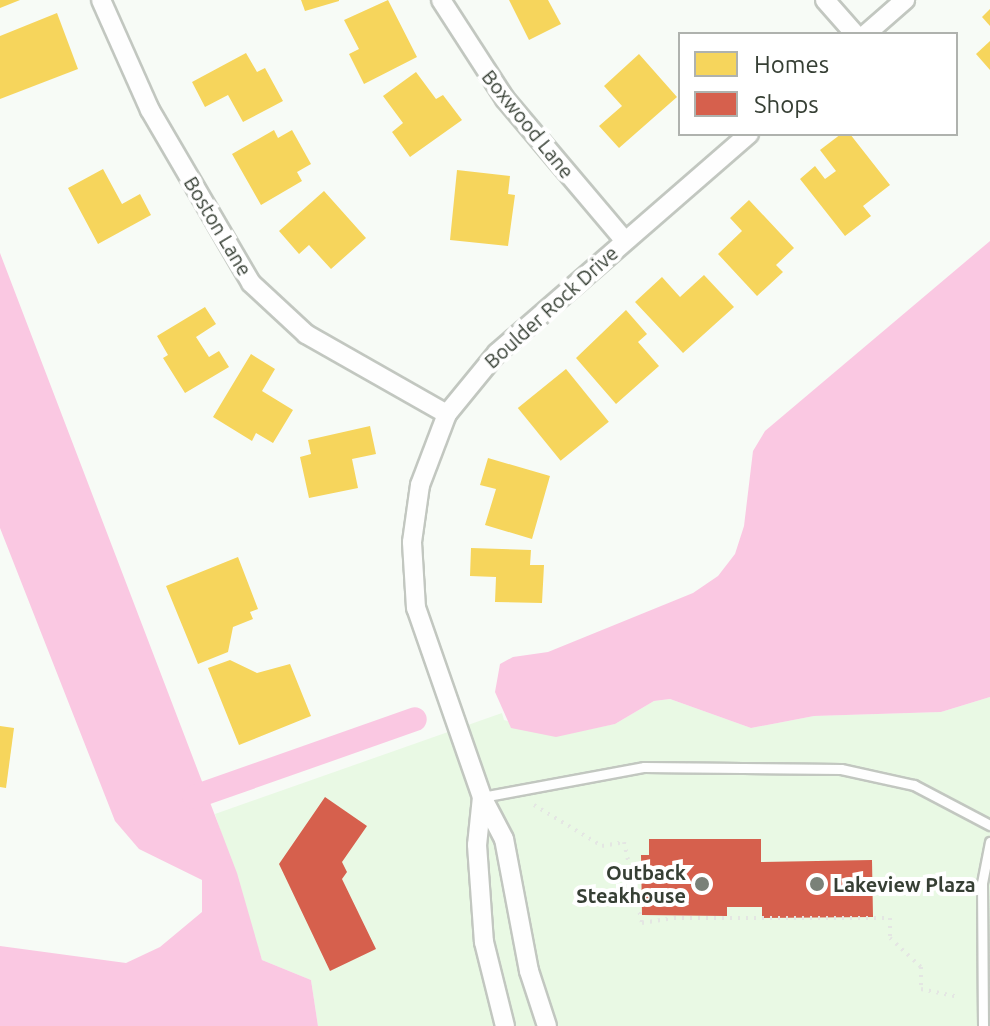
<!DOCTYPE html>
<html>
<head>
<meta charset="utf-8">
<style>
	body { margin:0 }
	#map { position:relative; width:990px; height:1026px; overflow:hidden; background:#f7fbf6; font-family:Ubuntu,sans-serif }
	div>[style] { position:absolute }
	[style*='--x'] { left:calc(var(--x)*1px); top:calc(var(--y)*1px); width:calc(var(--w)*1px); rotate:calc(var(--a)*1deg) }
	.built>* { inset:0; background:#e9f9e4 }
	.water>* { inset:0; background:#fac8e2 }
	.homes>* { inset:0; background:#f6d55c; transform-origin:0 0 }
	.shops>* { inset:0; background:#d6604d }
	.canal>* { height:24px; margin:-12px; padding:0 12px; transform-origin:12px; border-radius:12px; background:#fac8e2 }
	.path>* { height:4px; margin-top:-2px; transform-origin:0; background:repeating-linear-gradient(90deg,#e4e6e3 0 2px,transparent 0 8px) }
	.roads { filter:drop-shadow(2px 0 #c2c7c0) drop-shadow(-2px 0 #c2c7c0) drop-shadow(0 2px #c2c7c0) drop-shadow(0 -2px #c2c7c0) }
	.lane>* { height:9px; margin:-4.5px; padding:0 4.5px; transform-origin:4.5px; border-radius:4.5px; background:#fefefe }
	.street>* { height:18px; margin:-9px; padding:0 9px; transform-origin:9px; border-radius:9px; background:#fefefe }
	.dots>* { width:22px; height:22px; translate:-50% -50%; box-sizing:border-box; border:4px solid #fff; border-radius:50% }
	span { translate:-50% -50%; white-space:nowrap; text-align:center; line-height:1.15; -webkit-text-stroke:8px #fff; paint-order:stroke }
	.street-label { font-size:20px; color:#363f34 }
	.poi-label { font-size:20px; color:#363f34; font-weight:700 }
	.right { translate:-100% -50%; text-align:right }
	.left { translate:0 -50%; text-align:left }
	.legend { position:absolute; left:678px; top:32px; width:280px; height:104px; box-sizing:border-box; background:#fff; border:2px solid #afb2ae; margin:0; padding:10px 14px; list-style:none; font-size:24px; color:#363f34 }
	.legend li { display:flex; align-items:center; gap:16px; height:40px }
	.legend b { width:40px; border:2px solid #afb2ae }
</style>
</head>
<body>
<div id="map">
	<div class="built">
		<i style="clip-path:polygon(990px 697px,990px 1026px,318px 1026px,311px 980px,262px 960px,215px 814px,502px 713px,504px 720px,556px 736px,615px 724px,654px 701px,670px 699px,751px 728px,814px 716px,941px 712px)"></i>
	</div>
	<div class="water">
		<i style="clip-path:polygon(990px 241px,990px 697px,941px 712px,814px 716px,751px 728px,670px 699px,654px 701px,615px 724px,556px 737px,511px 728px,495px 692px,500px 664px,513px 657px,548px 652px,693px 593px,718px 576px,735px 554px,744px 526px,753px 451px,765px 431px)"></i>
		<i style="clip-path:polygon(0 253px,237px 873px,262px 960px,311px 980px,318px 1026px,0 1026px,0 946px,126px 963px,160px 947px,202px 912px,202px 880px,139px 849px,115px 821px,0 528px)"></i>
	</div>
	<div class="homes">
		<i style="clip-path:polygon(0 0,20px 0,0 8px)"></i>
		<i style="clip-path:polygon(301px 0,339px 0,339px 1px,305px 11px)"></i>
		<i style="clip-path:polygon(388px 0,417px 57px,364px 84px,349px 54px,359px 49px,344px 20px)"></i>
		<i style="clip-path:polygon(509px 0,548px 0,561px 24px,529px 40px)"></i>
		<i style="clip-path:polygon(990px 9px,990px 26px,982px 17px)"></i>
		<i style="clip-path:polygon(57px 13px,78px 69px,0 99px,0 36px)"></i>
		<i style="clip-path:polygon(990px 41px,990px 70px,976px 54px)"></i>
		<i style="clip-path:polygon(246px 53px,257px 72px,265px 68px,283px 101px,243px 122px,228px 95px,205px 107px,192px 82px)"></i>
		<i style="clip-path:polygon(639px 54px,677px 97px,619px 148px,599px 126px,622px 106px,604px 86px)"></i>
		<i style="clip-path:polygon(416px 72px,436px 99px,443px 95px,462px 120px,410px 157px,392px 132px,403px 123px,383px 96px)"></i>
		<i style="clip-path:polygon(274px 130px,278px 138px,292px 130px,311px 164px,297px 172px,302px 181px,261px 205px,232px 154px)"></i>
		<i style="clip-path:polygon(841px 134px,850px 134px,890px 185px,863px 206px,871px 216px,845px 236px,800px 179px,815px 166px,825px 179px,836px 171px,820px 150px)"></i>
		<i style="clip-path:polygon(103px 169px,122px 204px,140px 194px,151px 215px,98px 244px,68px 188px)"></i>
		<i style="clip-path:polygon(457px 170px,510px 176px,508px 194px,515px 195px,508px 246px,450px 240px)"></i>
		<i style="clip-path:polygon(324px 191px,366px 238px,331px 269px,309px 245px,299px 254px,279px 231px)"></i>
		<i style="clip-path:polygon(749px 200px,794px 248px,776px 265px,783px 272px,757px 296px,718px 254px,742px 231px,730px 218px)"></i>
		<i style="clip-path:polygon(704px 275px,734px 307px,683px 353px,635px 302px,662px 277px,680px 297px)"></i>
		<i style="clip-path:polygon(205px 307px,216px 324px,196px 337px,209px 357px,219px 351px,229px 367px,185px 393px,163px 358px,168px 355px,157px 336px)"></i>
		<i style="clip-path:polygon(626px 310px,647px 334px,638px 342px,659px 366px,616px 404px,576px 358px)"></i>
		<i style="clip-path:polygon(251px 354px,275px 369px,262px 391px,293px 410px,273px 443px,256px 433px,252px 441px,213px 417px)"></i>
		<i style="left:566px;top:369px;width:68px;height:62px;rotate:51deg"></i>
		<i style="clip-path:polygon(370px 426px,376px 454px,352px 459px,358px 488px,309px 498px,300px 457px,311px 454px,308px 440px)"></i>
		<i style="clip-path:polygon(488px 458px,550px 476px,532px 539px,485px 525px,496px 489px,480px 485px)"></i>
		<i style="clip-path:polygon(471px 548px,531px 550px,530px 565px,544px 565px,542px 603px,495px 602px,496px 577px,470px 576px)"></i>
		<i style="clip-path:polygon(238px 557px,258px 609px,250px 612px,253px 619px,233px 627px,228px 652px,198px 664px,166px 586px)"></i>
		<i style="clip-path:polygon(230px 660px,257px 673px,290px 664px,311px 716px,239px 745px,208px 668px)"></i>
		<i style="clip-path:polygon(0 726px,14px 728px,6px 788px,0 787px)"></i>
	</div>
	<div class="shops">
		<i style="clip-path:polygon(325px 797px,367px 826px,342px 862px,347px 872px,342px 879px,376px 949px,330px 971px,279px 864px)"></i>
		<i style="clip-path:polygon(649px 839px,761px 839px,761px 862px,872px 860px,873px 917px,762px 918px,762px 907px,727px 907px,727px 916px,642px 915px,641px 855px,649px 855px)"></i>
	</div>
	<div class="canal">
		<i style="--x:194;--y:797;--w:234;--a:-19.4"></i>
	</div>
	<div class="path">
		<i style="--x:534;--y:805;--w:79;--a:31.1"></i>
		<i style="--x:602;--y:846;--w:22;--a:-10"></i>
		<i style="--x:624;--y:842;--w:83;--a:77.5"></i>
		<i style="--x:642;--y:923;--w:32;--a:-9"></i>
		<i style="--x:674;--y:918;--w:216;--a:0"></i>
		<i style="--x:890;--y:918;--w:20;--a:90"></i>
		<i style="--x:890;--y:938;--w:42;--a:43.1"></i>
		<i style="--x:921;--y:967;--w:22;--a:90"></i>
		<i style="--x:921;--y:989;--w:35;--a:12"></i>
	</div>
	<div class="roads">
		<div class="lane">
			<i style="--x:482;--y:797;--w:165;--a:-10.5"></i>
			<i style="--x:644;--y:767;--w:197;--a:0.6"></i>
			<i style="--x:841;--y:769;--w:75;--a:12.4"></i>
			<i style="--x:914;--y:785;--w:86;--a:27.8"></i>
			<i style="--x:983;--y:1026;--w:143;--a:-90.4"></i>
			<i style="--x:982;--y:883;--w:42;--a:-79"></i>
		</div>
		<div class="street">
			<i style="--x:101;--y:0;--w:120;--a:66"></i>
			<i style="--x:150;--y:110;--w:200;--a:59.7"></i>
			<i style="--x:251;--y:283;--w:75;--a:42.8"></i>
			<i style="--x:306;--y:334;--w:162;--a:29.6"></i>
			<i style="--x:441;--y:0;--w:118;--a:57.1"></i>
			<i style="--x:505;--y:99;--w:185;--a:49.8"></i>
			<i style="--x:825;--y:0;--w:45;--a:48.6"></i>
			<i style="--x:866;--y:34;--w:52;--a:-41.1"></i>
			<i style="--x:482;--y:797;--w:48;--a:95.9"></i>
			<i style="--x:477;--y:845;--w:97;--a:85.9"></i>
			<i style="--x:484;--y:942;--w:87;--a:76"></i>
			<i style="--x:547;--y:1026;--w:58;--a:-108.1"></i>
			<i style="--x:529;--y:971;--w:134;--a:-100.7"></i>
			<i style="--x:504;--y:839;--w:47;--a:-117.6"></i>
			<i style="--x:482;--y:797;--w:200;--a:-109.2"></i>
			<i style="--x:416;--y:608;--w:66;--a:-93.5"></i>
			<i style="--x:412;--y:542;--w:58;--a:-82"></i>
			<i style="--x:420;--y:485;--w:76;--a:-69.2"></i>
			<i style="--x:447;--y:414;--w:79;--a:-50.7"></i>
			<i style="--x:497;--y:353;--w:334;--a:-41"></i>
		</div>
	</div>
	<div class="dots">
		<i style="left:702px;top:884px;background:#7a8178"></i>
		<i style="left:817px;top:884px;background:#7a8178"></i>
	</div>
	<div class="street-label">
		<span style="left:528px;top:124px;rotate:51deg">Boxwood Lane</span>
		<span style="left:218px;top:226px;rotate:59deg">Boston Lane</span>
		<span style="left:551px;top:307px;rotate:-42deg">Boulder Rock Drive</span>
	</div>
	<div class="poi-label">
		<span class="right" style="left:686px;top:884px">Outback<br>Steakhouse</span>
		<span class="left" style="left:833px;top:884px">Lakeview Plaza</span>
	</div>
	<ul class="legend">
	<li><b style="height:22px;background:#f6d55c"></b>Homes</li>
	<li><b style="height:22px;background:#d6604d"></b>Shops</li>
	</ul>
</div>
</body>
</html>
